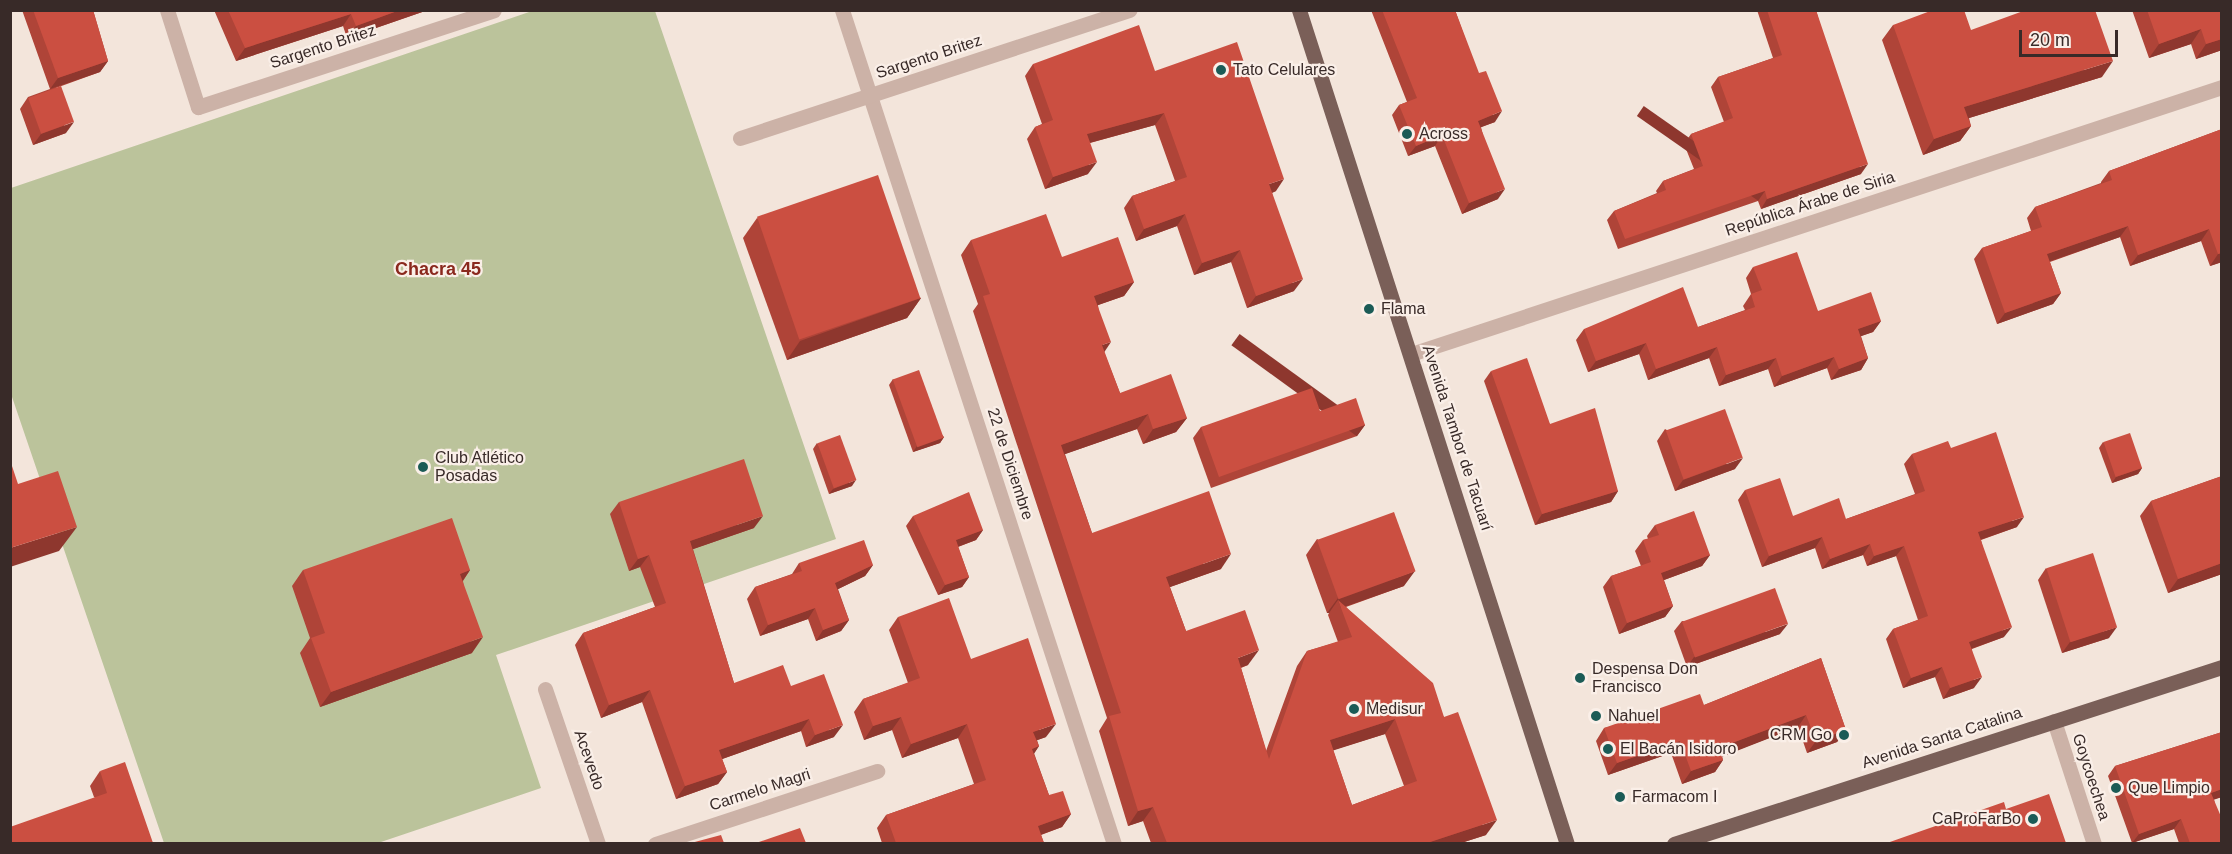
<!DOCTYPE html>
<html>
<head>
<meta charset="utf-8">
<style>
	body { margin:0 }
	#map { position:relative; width:2232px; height:854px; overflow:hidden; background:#f3e5db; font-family:Arial,sans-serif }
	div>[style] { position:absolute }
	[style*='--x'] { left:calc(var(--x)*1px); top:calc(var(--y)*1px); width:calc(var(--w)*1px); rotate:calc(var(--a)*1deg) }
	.green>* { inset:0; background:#bbc39b }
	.minor>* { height:15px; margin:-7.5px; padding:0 7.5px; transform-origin:7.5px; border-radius:7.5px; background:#ccb2a7 }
	.major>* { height:15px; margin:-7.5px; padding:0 7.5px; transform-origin:7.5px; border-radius:7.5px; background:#7a5f58 }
	.wall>* { inset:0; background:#af4438 }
	.shaded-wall>* { inset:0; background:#8e372e; transform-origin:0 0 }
	.building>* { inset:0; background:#cb4f41; transform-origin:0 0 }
	.dots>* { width:16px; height:16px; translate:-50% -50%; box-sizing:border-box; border:3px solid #faefe8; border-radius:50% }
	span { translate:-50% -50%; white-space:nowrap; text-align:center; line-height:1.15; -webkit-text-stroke:4.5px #faefe8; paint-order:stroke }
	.street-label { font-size:16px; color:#382a28 }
	.poi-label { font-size:16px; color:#382a28 }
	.left { translate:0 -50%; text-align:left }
	.right { translate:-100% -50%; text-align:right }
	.neighbourhood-label { font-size:18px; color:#8a281d; font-weight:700 }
	.frame { position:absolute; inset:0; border:12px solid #382a28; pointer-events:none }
	.scale { position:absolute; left:2019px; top:30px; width:99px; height:27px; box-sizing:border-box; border:3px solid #382a28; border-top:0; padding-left:8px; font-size:18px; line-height:21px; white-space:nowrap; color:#382a28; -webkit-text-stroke:4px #faefe8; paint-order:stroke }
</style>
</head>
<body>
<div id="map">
	<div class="green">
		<i style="clip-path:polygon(532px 11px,655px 11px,836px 539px,496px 655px,541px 788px,378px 843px,164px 843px,11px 394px,11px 188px)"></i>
	</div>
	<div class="minor">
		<i style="--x:167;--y:10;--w:102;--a:72.3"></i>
		<i style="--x:198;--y:107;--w:311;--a:-18.1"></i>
		<i style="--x:842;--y:10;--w:877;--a:71.94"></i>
		<i style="--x:740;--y:138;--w:410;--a:-18.2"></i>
		<i style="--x:1411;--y:354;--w:854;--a:-18.22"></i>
		<i style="--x:545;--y:689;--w:164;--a:71.1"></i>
		<i style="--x:2054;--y:721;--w:129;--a:72"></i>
		<i style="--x:655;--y:844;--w:234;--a:-18.2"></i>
	</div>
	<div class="major">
		<i style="--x:1299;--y:10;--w:876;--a:72.19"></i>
		<i style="--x:1674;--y:844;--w:576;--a:-17.9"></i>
	</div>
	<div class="wall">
		<i style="clip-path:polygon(22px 10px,93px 10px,108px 61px,100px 72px,56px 88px,66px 133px,33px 145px,20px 109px,28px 97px,50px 89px)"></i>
		<i style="clip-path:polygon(214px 10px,428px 10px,347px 38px,343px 26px,236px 61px)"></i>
		<i style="clip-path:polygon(1371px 10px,1455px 10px,1495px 122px,1481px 127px,1498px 199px,1462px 214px,1435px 146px,1408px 156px,1392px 115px,1399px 105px,1407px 102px)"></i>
		<i style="clip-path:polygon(1757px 10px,1816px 10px,1861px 174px,1761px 209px,1758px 201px,1618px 249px,1607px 220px,1614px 211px,1657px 193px,1656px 191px,1663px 181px,1694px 169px,1684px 144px,1691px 134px,1724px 122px,1711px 87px,1718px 77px,1773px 58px)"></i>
		<i style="clip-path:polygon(2132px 10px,2222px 10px,2222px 50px,2196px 59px,2191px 44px,2149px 58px)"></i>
		<i style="clip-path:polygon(1893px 25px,1971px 30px,2102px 77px,1969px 118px,1971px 126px,1960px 141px,1923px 155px,1882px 40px)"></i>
		<i style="clip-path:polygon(1033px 64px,1155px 71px,1276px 191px,1272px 193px,1294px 291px,1247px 308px,1231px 262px,1194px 275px,1177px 226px,1136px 241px,1124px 208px,1132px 196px,1175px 181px,1155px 125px,1090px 143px,1088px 174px,1045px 189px,1027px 139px,1035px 127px,1042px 124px,1025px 76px)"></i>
		<i style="clip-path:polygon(2222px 129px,2222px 262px,2210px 266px,2201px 241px,2130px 266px,2120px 237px,2050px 262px,2061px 293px,2053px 304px,1997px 324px,1974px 259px,1982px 248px,2031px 231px,2027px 218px,2035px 207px,2101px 183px,2101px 182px,2109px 171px)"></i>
		<i style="clip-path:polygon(757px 218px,921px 298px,907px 318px,787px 360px,743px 238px)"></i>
		<i style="clip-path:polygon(evenodd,971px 240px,1062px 257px,1134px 282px,1124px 296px,1098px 305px,1104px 352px,1120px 393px,1187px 418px,1176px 432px,1143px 444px,1137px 429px,1065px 454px,1092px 533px,1221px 569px,1170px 587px,1186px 631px,1248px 665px,1241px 668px,1266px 751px,1297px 666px,1307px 651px,1338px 642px,1328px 615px,1329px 613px,1327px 613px,1306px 555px,1317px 539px,1404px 586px,1346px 607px,1444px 717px,1486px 835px,1461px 843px,1151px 843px,1143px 821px,1128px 826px,1099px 731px,1107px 718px,973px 311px,978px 304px,961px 255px,971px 240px,1385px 734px,1404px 786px,1352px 805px,1333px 750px,1385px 734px)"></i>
		<i style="clip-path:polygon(1753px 267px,1818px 311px,1881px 321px,1873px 332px,1861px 336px,1868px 358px,1861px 370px,1831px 380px,1827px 368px,1774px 387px,1768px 369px,1719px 386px,1709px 358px,1648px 380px,1639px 354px,1588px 372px,1576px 340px,1584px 329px,1698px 327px,1745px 310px,1743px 306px,1751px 294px,1746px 278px)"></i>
		<i style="clip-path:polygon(1491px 371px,1550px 424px,1618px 491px,1611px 502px,1535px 525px,1484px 381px)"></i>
		<i style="clip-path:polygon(893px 379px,944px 437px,940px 443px,913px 452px,889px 385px)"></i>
		<i style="clip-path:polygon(1320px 411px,1365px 425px,1357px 436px,1211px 488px,1193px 438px,1201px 427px)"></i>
		<i style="clip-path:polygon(1665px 429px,1735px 469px,1675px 491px,1657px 441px)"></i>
		<i style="clip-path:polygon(2103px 442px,2142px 468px,2138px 474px,2112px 483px,2099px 448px)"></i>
		<i style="clip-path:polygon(817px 443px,852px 486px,829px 494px,813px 449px)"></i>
		<i style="clip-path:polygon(1951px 448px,2017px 527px,1981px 540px,2004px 637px,1972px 649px,1974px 688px,1943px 699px,1935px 677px,1903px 688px,1886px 639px,1893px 629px,1918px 620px,1896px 556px,1867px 566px,1863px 555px,1822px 569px,1815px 548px,1762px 567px,1738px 500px,1745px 490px,1793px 516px,1846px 519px,1915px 494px,1904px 464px,1912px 454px)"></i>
		<i style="clip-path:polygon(2222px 476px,2222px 574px,2168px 593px,2140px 516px,2151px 501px)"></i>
		<i style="clip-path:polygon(619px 502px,754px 528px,693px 549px,734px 683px,791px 686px,834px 737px,806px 747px,801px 731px,722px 759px,727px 772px,718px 784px,676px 799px,642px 702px,601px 718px,575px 645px,583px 633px,655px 607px,640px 567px,629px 571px,610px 514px)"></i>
		<i style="clip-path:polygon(913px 516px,983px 530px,976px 540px,958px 547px,969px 577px,962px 587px,938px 595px,906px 526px)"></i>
		<i style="clip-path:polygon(1655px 525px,1710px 555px,1702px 566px,1664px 580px,1673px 606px,1665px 617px,1619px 634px,1603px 587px,1611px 576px,1641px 566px,1635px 551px,1643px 540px,1648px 539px,1647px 536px)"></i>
		<i style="clip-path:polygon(799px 563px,873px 565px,865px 576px,838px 589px,849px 620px,841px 631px,816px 641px,808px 619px,760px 636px,747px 599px,755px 587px,792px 574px)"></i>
		<i style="clip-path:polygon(2046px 568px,2109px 638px,2062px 653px,2038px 580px)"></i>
		<i style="clip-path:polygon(303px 570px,470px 570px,463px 581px,472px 653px,320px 707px,300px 653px,310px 638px,292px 586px)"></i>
		<i style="clip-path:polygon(898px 617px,971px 659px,1046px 737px,1037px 740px,1039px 746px,1034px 753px,1049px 795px,1071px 814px,1062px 827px,1041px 835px,1044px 843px,882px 843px,877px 828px,886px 815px,974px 784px,958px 738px,902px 758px,892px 730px,864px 740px,854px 712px,863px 699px,908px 683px,889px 630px)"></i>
		<i style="clip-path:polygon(1682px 621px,1780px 634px,1687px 667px,1674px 631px)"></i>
		<i style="clip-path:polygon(1821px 658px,1846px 730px,1837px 742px,1807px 753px,1798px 727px,1722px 756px,1723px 760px,1715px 772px,1682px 784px,1671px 753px,1608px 775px,1596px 741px,1604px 728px,1704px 705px)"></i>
		<i style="clip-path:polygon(2222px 732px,2222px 797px,2214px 799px,2222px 843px,2179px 843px,2174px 829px,2132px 843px,2108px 776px,2115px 766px)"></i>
		<i style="clip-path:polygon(100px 771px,153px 843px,94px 797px,90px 786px)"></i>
	</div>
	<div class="shaded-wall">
		<i style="clip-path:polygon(400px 10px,428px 10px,347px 38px,356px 26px)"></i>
		<i style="clip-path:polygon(351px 14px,343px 26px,236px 61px,245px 48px)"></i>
		<i style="clip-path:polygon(2201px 29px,2191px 44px,2149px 58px,2159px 44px)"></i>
		<i style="clip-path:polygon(2222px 39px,2222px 50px,2196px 59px,2206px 44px)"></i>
		<i style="clip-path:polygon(108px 61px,100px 72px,50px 89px,58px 78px)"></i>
		<i style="clip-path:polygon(2113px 61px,2102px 77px,1953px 123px,1964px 107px)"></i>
		<i style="clip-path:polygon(1502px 111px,1495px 122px,1471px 131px,1478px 121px)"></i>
		<i style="clip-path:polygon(1164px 113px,1155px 125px,1078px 146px,1087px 134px)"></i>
		<i style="clip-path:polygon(74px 122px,66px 133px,33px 145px,41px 134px)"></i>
		<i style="clip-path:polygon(1971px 126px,1960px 141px,1923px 155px,1934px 139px)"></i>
		<i style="clip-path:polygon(1442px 135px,1435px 146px,1408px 156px,1416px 146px)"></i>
		<i style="clip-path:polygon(1097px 162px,1088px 174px,1045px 189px,1053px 177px)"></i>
		<i style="clip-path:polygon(1868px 164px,1861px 174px,1761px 209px,1767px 199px)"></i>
		<i style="clip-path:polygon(1284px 179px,1276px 191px,1261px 197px,1269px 184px)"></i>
		<i style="clip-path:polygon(1505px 189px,1498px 199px,1462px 214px,1469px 203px)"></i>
		<i style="left:1765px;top:191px;width:12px;height:148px;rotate:125deg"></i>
		<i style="clip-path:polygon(1185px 214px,1177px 226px,1136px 241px,1144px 229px)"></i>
		<i style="clip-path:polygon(2128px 226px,2120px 237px,2039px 265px,2047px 254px)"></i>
		<i style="clip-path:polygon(2209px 229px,2201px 241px,2130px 266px,2138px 255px)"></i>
		<i style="clip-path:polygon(1240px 250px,1231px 262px,1194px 275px,1202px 263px)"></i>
		<i style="clip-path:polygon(2222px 253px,2222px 262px,2210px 266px,2218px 254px)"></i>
		<i style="clip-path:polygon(1303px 279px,1294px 291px,1247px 308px,1256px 296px)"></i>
		<i style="clip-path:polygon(1134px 282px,1124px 296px,1084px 310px,1094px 296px)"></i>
		<i style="clip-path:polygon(2061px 293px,2053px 304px,1997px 324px,2005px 313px)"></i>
		<i style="clip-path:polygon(921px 298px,907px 318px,787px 360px,800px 341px)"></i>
		<i style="clip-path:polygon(1881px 321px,1873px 332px,1850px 340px,1858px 329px)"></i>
		<i style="clip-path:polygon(1111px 342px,1101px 357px,1102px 345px)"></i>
		<i style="clip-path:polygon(1646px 343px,1639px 354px,1588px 372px,1596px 361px)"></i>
		<i style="clip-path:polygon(1717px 347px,1709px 358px,1648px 380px,1656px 369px)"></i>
		<i style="clip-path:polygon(1834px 357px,1827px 368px,1774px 387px,1782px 376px)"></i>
		<i style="clip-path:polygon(1776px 358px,1768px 369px,1719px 386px,1726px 375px)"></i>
		<i style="clip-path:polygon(1868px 358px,1861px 370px,1831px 380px,1839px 369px)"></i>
		<i style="clip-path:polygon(1148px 414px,1137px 429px,1051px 459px,1061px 445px)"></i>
		<i style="clip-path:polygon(1187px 418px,1176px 432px,1143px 444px,1153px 429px)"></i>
		<i style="left:1365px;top:425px;width:14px;height:155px;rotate:126deg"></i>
		<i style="clip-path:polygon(944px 437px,940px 443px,913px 452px,917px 446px)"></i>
		<i style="clip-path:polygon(1743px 458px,1735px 469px,1675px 491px,1683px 480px)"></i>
		<i style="clip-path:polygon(2142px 468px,2138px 474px,2112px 483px,2116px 477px)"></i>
		<i style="clip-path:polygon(856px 480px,852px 486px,829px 494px,833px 489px)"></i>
		<i style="clip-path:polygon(1618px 491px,1611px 502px,1535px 525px,1542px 514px)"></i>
		<i style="clip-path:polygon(763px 516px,754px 528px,682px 553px,690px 541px)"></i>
		<i style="clip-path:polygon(2024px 517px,2017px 527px,1971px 543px,1978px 532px)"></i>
		<i style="clip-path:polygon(77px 527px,59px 551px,10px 567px,10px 548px)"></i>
		<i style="clip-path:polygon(983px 530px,976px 540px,949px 550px,956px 540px)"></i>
		<i style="clip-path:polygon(1822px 537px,1815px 548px,1762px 567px,1769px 556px)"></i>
		<i style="clip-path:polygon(1870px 544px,1863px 555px,1822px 569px,1830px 559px)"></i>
		<i style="clip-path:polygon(1904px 546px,1896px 556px,1867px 566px,1874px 556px)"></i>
		<i style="clip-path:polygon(1231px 554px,1221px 569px,1156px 592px,1166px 577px)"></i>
		<i style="clip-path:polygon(649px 555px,640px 567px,629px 571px,638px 559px)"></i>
		<i style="clip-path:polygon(1710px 555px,1702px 566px,1653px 584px,1661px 573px)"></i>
		<i style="clip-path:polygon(2222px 563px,2222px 574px,2168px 593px,2178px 579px)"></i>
		<i style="clip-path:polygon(873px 565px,865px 576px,828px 594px,835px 583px)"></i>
		<i style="clip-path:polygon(470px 570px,459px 586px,460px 574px)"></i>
		<i style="clip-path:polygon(1415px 571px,1404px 586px,1341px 608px,1338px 600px,1329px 613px,1327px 613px,1338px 598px)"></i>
		<i style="clip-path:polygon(969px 577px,962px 587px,938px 595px,945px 585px)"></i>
		<i style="clip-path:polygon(1673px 606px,1665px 617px,1619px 634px,1627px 623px)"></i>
		<i style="clip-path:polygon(815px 608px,808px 619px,760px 636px,768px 625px)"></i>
		<i style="clip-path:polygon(849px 620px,841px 631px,816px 641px,823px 630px)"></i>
		<i style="clip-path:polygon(1788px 624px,1780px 634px,1687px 667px,1694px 657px)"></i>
		<i style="clip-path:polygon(2012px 627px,2004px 637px,1962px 652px,1969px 642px)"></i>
		<i style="clip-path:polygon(2117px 627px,2109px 638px,2062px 653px,2070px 642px)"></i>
		<i style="clip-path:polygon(483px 637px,472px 653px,320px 707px,331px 692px)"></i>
		<i style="clip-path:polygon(1259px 650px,1248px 665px,1227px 672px,1238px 658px)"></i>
		<i style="clip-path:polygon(1942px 667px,1935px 677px,1903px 688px,1911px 678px)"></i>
		<i style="clip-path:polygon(1982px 677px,1974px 688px,1943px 699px,1950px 688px)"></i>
		<i style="clip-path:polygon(650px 690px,642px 702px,601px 718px,609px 705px)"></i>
		<i style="clip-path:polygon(1806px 715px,1798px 727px,1711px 761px,1719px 748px)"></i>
		<i style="clip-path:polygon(901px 717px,892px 730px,864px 740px,873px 726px)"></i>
		<i style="clip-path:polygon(809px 719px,801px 731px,711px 763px,719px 750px)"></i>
		<i style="clip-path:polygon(1395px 719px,1385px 734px,1319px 755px,1330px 740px)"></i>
		<i style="clip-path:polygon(967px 724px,958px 738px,902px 758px,911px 744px)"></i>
		<i style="clip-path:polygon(1056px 724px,1046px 737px,1024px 745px,1033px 732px)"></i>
		<i style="clip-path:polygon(843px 725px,834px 737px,806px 747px,815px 735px)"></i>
		<i style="clip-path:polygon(1846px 730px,1837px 742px,1807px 753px,1816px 741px)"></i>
		<i style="clip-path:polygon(1680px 741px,1671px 753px,1608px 775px,1617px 763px)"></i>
		<i style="clip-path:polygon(1039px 746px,1030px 760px,1032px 749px)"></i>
		<i style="clip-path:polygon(1723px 760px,1715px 772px,1682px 784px,1691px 771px)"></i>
		<i style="clip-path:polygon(727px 772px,718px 784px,676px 799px,685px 786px)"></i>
		<i style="clip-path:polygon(2222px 789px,2222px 797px,2204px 803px,2211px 793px)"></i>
		<i style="clip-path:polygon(1153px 807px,1143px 821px,1128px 826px,1138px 811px)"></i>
		<i style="clip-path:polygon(1071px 814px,1062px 827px,1029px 839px,1038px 826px)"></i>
		<i style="clip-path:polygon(2181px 819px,2174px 829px,2132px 843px,2139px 834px)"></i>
		<i style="clip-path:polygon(1497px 820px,1486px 835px,1461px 843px,1427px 843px)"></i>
	</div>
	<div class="building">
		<i style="clip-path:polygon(33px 10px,93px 10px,108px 61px,58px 78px)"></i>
		<i style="clip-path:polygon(228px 10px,400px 10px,356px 26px,351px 14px,245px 48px)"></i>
		<i style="clip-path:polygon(1382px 10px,1455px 10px,1479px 73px,1486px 71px,1502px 111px,1478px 121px,1505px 189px,1469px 203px,1442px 135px,1416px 146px,1399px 105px,1417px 98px)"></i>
		<i style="clip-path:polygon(1767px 10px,1816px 10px,1868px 164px,1767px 199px,1765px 191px,1625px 239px,1614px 211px,1666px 190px,1663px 181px,1703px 166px,1691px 134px,1733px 118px,1718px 77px,1782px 55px)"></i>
		<i style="clip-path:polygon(1933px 10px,1964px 10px,1971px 30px,2026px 10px,2095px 10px,2113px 61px,1964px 107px,1971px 126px,1934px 139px,1893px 25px)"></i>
		<i style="clip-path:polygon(2147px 10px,2222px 10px,2222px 39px,2206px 44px,2201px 29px,2159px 44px)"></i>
		<i style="clip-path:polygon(1139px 25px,1155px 71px,1237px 42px,1284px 179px,1269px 184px,1303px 279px,1256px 296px,1240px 250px,1202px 263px,1185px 214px,1144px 229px,1132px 196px,1187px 177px,1164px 113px,1087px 134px,1097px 162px,1053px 177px,1035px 127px,1053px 120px,1033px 64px)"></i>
		<i style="left:61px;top:86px;width:38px;height:35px;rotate:70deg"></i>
		<i style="clip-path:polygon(2222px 129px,2222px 160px,2221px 161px,2222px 163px,2222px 253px,2218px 254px,2209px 229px,2138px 255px,2128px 226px,2047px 254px,2061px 293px,2005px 313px,1982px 248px,2042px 227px,2035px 207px,2112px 180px,2109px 171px)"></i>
		<i style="left:878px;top:175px;width:130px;height:128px;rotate:71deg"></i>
		<i style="clip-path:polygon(evenodd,1046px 214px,1062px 257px,1118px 237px,1134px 282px,1094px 296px,1111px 342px,1102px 345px,1120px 393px,1171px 374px,1187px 418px,1153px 429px,1148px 414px,1061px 445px,1092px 533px,1209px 491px,1231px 554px,1166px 577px,1186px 631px,1245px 610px,1259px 650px,1238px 658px,1269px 759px,1307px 651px,1352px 637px,1338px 600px,1433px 683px,1444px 717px,1458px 712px,1497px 820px,1427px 843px,1167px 843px,1153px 807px,1138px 811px,1109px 716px,1121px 713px,983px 296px,990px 294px,971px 240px,1046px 214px,1395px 719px,1417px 781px,1352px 805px,1330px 740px,1395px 719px)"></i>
		<i style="clip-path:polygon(1797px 252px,1818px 311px,1871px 292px,1881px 321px,1858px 329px,1868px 358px,1839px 369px,1834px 357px,1782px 376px,1776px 358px,1726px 375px,1717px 347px,1656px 369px,1646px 343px,1596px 361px,1584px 329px,1683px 287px,1698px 327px,1755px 307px,1751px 294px,1762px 290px,1753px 267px)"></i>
		<i style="clip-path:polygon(1527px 358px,1550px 424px,1595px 408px,1618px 491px,1542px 514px,1491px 371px)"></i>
		<i style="left:919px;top:370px;width:72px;height:28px;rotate:70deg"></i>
		<i style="clip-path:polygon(1312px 388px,1320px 411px,1356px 398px,1365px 425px,1219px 477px,1201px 427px)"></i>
		<i style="left:1725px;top:409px;width:52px;height:63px;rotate:70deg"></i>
		<i style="clip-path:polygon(1996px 432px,2024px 517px,1978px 532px,2012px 627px,1969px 642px,1982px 677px,1950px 688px,1942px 667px,1911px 678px,1893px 629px,1928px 616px,1904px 546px,1874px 556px,1870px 544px,1830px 559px,1822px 537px,1769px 556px,1745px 490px,1780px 478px,1793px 516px,1839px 498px,1846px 519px,1925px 491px,1912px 454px,1948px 441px,1951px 448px)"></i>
		<i style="left:2130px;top:433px;width:37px;height:28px;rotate:71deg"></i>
		<i style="left:840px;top:435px;width:48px;height:24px;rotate:70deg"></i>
		<i style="clip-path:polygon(744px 459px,763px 516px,690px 541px,734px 683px,783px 665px,791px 686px,824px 674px,843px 725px,815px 735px,809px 719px,719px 750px,727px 772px,685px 786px,650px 690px,609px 705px,583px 633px,666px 603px,649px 555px,638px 559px,619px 502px)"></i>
		<i style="clip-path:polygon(10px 460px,18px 484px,58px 471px,77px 527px,10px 548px)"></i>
		<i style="clip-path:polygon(2222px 476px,2222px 563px,2178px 579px,2151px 501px)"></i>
		<i style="clip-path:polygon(969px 492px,983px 530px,956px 540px,969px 577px,945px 585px,913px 516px)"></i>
		<i style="clip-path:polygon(1694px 511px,1710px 555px,1661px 573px,1673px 606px,1627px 623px,1611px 576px,1651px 562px,1643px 540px,1659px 535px,1655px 525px)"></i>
		<i style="left:1394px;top:512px;width:63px;height:82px;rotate:70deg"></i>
		<i style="clip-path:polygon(452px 518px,470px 570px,460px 574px,483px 637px,331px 692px,311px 638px,325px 633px,303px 570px)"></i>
		<i style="clip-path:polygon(864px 540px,873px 565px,835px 583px,849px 620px,823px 630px,815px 608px,768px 625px,755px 587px,802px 571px,799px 563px)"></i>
		<i style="left:2093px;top:553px;width:78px;height:49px;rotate:72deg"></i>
		<i style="left:1775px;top:588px;width:38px;height:99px;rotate:70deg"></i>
		<i style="clip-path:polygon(949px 598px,971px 659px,1028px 638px,1056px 724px,1033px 732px,1039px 746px,1032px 749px,1049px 795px,1063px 791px,1071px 814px,1038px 826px,1044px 843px,896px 843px,886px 815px,986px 780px,967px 724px,911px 744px,901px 717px,873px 726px,863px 699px,920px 678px,898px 617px)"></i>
		<i style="clip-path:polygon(1821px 658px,1846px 730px,1816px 741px,1806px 715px,1719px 748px,1723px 760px,1691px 771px,1680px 741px,1617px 763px,1604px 728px,1700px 694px,1704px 705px)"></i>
		<i style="clip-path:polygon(2222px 732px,2222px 789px,2211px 793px,2222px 819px,2222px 843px,2190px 843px,2181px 819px,2139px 834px,2115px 766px)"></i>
		<i style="clip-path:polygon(125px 762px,153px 843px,10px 843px,10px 827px,107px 793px,100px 771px)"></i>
		<i style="clip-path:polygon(2049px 794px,2066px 843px,1887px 843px,2004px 802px,2006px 809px)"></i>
		<i style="clip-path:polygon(800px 828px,806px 843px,756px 843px)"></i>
		<i style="clip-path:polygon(721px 835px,724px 843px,691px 843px)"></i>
	</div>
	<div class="dots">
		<i style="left:1221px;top:70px;background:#1b5b56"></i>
		<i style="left:1407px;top:134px;background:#1b5b56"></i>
		<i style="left:1369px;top:309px;background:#1b5b56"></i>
		<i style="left:423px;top:467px;background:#1b5b56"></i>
		<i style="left:1580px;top:678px;background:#1b5b56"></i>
		<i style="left:1354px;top:709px;background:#1b5b56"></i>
		<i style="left:1596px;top:716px;background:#1b5b56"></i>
		<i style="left:1844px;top:735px;background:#1b5b56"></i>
		<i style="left:1608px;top:749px;background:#1b5b56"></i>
		<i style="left:2116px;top:788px;background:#1b5b56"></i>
		<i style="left:1620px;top:797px;background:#1b5b56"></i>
		<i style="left:2033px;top:819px;background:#1b5b56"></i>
	</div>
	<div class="street-label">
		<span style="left:323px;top:47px;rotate:-18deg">Sargento Britez</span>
		<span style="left:929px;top:57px;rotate:-18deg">Sargento Britez</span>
		<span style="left:1810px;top:204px;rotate:-18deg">República Árabe de Siria</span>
		<span style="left:1457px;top:438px;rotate:72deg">Avenida Tambor de Tacuarí</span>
		<span style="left:1010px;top:464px;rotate:72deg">22 de Diciembre</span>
		<span style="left:1942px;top:738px;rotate:-18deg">Avenida Santa Catalina</span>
		<span style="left:589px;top:760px;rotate:71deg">Acevedo</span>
		<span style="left:2091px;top:777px;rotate:72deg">Goycoechea</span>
		<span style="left:760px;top:790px;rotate:-18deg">Carmelo Magri</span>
	</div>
	<div class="poi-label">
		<span class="left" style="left:1233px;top:70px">Tato Celulares</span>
		<span class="left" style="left:1419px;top:134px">Across</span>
		<span class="left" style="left:1381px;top:309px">Flama</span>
		<span class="left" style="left:435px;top:467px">Club Atlético<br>Posadas</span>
		<span class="left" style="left:1592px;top:678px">Despensa Don<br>Francisco</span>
		<span class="left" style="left:1366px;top:709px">Medisur</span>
		<span class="left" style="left:1608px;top:716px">Nahuel</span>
		<span class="right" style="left:1832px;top:735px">CRM Go</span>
		<span class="left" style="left:1620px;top:749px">El Bacán Isidoro</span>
		<span class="left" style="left:2128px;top:788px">Que Limpio</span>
		<span class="left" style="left:1632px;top:797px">Farmacom I</span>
		<span class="right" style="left:2021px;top:819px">CaProFarBo</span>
	</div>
	<div class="neighbourhood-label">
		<span style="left:438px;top:269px">Chacra 45</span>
	</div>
	<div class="frame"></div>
	<div class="scale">20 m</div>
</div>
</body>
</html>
